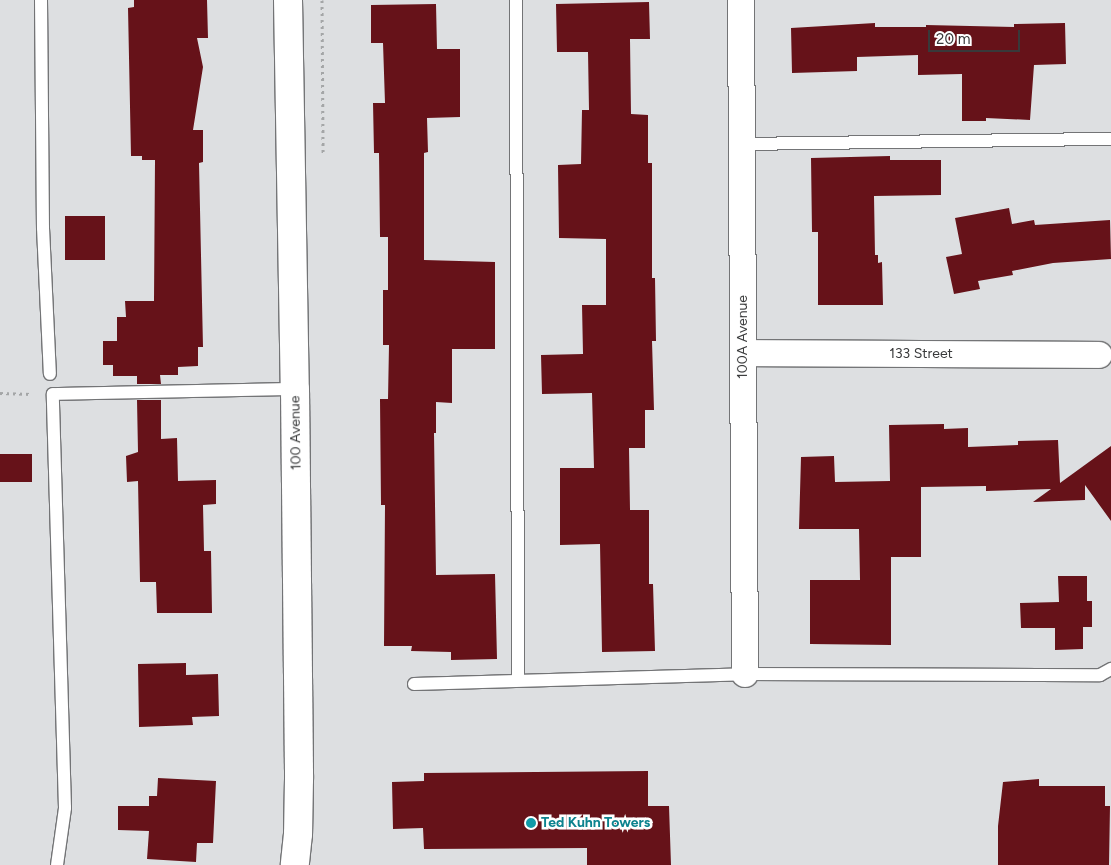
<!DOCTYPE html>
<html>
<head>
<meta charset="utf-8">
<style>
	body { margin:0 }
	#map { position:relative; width:1111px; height:865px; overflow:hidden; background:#dddfe1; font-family:Figtree,sans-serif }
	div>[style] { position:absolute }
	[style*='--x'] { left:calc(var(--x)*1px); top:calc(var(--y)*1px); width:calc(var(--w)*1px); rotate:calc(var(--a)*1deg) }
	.building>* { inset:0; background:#661219; transform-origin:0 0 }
	.path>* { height:3px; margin-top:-1.5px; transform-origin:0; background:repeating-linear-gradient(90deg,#a4a6a7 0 2.5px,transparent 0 6.5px) }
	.roads { filter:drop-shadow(1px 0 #737476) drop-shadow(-1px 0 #737476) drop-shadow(0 1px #737476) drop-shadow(0 -1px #737476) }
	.lane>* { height:12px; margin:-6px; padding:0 6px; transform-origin:6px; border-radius:6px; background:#fff }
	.street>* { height:26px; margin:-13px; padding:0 13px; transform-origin:13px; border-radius:13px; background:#fff }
	.secondary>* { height:28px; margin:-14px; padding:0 14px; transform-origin:14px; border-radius:14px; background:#fff }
	.dots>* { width:14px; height:14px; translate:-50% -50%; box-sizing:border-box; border:2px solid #fff; border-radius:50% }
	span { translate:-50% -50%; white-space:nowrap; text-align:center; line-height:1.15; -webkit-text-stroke:5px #fff; paint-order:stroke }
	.street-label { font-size:14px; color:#38393a }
	.culture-label { font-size:14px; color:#0d838f; font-weight:700 }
	.left { translate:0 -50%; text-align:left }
	.scale { position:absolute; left:928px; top:30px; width:92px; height:22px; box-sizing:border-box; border:2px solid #38393a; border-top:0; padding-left:6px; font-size:15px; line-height:18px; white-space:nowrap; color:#38393a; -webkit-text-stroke:4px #fff; paint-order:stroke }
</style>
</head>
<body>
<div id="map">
	<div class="building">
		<i style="clip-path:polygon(134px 0,207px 0,208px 38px,197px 38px,203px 67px,193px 130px,203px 130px,203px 162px,199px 163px,203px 347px,198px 347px,198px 366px,178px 367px,178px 375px,160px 375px,161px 384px,137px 384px,137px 376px,113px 376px,113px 365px,103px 365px,103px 341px,117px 341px,117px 317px,126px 317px,125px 301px,154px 301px,155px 160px,142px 160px,142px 156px,131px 156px,128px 8px,134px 7px)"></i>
		<i style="clip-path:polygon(649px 2px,650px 39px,630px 39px,631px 114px,648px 115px,648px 163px,652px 163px,652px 278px,655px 278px,656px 341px,652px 341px,654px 410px,645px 410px,645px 448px,629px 448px,630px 510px,649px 510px,649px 584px,653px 584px,655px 651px,602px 652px,600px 544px,560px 545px,560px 468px,594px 468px,592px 393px,542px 394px,541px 355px,583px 354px,582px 305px,606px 305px,606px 239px,559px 238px,558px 165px,581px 164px,582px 110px,589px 110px,588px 52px,557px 52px,556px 4px)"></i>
		<i style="clip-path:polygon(436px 4px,437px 49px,460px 49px,460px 117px,427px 118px,428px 152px,424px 153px,424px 260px,495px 262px,495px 349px,452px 349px,452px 403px,436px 402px,436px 433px,434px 433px,436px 575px,495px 574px,497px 659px,451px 660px,451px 652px,411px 651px,412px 646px,384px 646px,385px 505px,381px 505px,380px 399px,388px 399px,389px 345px,383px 345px,383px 290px,388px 290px,388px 237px,380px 237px,379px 153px,374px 153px,373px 103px,385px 103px,383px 43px,371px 43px,371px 5px)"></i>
		<i style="clip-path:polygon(875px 23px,875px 27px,926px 27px,926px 25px,1014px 27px,1014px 24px,1065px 23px,1066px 64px,1034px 65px,1030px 120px,986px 118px,986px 121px,962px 121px,962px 74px,918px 75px,918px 55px,857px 57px,857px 71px,792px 73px,791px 28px)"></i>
		<i style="clip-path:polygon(890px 156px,890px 160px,941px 160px,941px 195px,874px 196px,875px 255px,878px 255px,878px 263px,882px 262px,883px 305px,818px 305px,818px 232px,812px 232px,811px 158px)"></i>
		<i style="clip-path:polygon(1009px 208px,1012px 224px,1034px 220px,1035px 225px,1110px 220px,1111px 259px,1053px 263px,1012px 271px,1013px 275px,978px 281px,980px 289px,954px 294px,946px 257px,962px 254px,955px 218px)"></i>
		<i style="left:65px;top:216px;width:40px;height:44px"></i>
		<i style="clip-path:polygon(137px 400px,161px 400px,161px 439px,177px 438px,178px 481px,216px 480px,216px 504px,203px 505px,204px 551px,211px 551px,212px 613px,157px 613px,156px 582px,140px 582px,138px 481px,127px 482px,126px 456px,138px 452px)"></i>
		<i style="clip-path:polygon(944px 424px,944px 429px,968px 428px,968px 447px,1018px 445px,1018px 441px,1058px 440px,1060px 483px,1111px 446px,1111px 521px,1085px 485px,1085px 500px,1033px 502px,1051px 489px,986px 491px,986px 486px,921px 487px,921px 557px,891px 557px,891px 645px,810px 644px,810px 580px,860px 580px,859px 529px,799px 529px,801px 457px,834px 456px,835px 482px,890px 481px,889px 425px)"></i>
		<i style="left:32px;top:454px;width:28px;height:32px;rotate:90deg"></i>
		<i style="clip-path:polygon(1058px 576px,1087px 576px,1087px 601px,1092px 601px,1092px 627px,1083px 627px,1083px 649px,1055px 650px,1055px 628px,1021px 628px,1020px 603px,1059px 602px)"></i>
		<i style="clip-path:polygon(186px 663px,186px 675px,218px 674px,219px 716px,192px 717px,193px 725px,139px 727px,138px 664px)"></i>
		<i style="clip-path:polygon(648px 771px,648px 806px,669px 806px,671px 865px,587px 865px,587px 848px,424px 849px,423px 828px,393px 829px,392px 782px,424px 781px,424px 773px)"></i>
		<i style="clip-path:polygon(158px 778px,216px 781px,213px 843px,197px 843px,196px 862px,147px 859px,149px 831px,118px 830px,118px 806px,149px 806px,149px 796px,157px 796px)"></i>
		<i style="clip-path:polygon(1039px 779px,1039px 786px,1105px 786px,1105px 806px,1110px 806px,1109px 865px,998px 865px,998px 826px,1003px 782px)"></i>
	</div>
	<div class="path">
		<i style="--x:322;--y:0;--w:154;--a:89.6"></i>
		<i style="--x:0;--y:393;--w:32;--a:2"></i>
	</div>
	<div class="roads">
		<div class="lane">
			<i style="--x:41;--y:0;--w:228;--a:89.5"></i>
			<i style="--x:43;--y:228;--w:146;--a:87.3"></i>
			<i style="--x:516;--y:0;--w:680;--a:89.83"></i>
			<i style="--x:742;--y:144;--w:369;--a:-0.8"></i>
			<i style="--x:414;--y:684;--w:331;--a:-1.7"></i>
			<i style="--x:745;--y:674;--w:355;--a:0.2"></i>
			<i style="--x:1100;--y:675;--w:13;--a:-29"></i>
			<i style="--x:57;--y:865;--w:58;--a:-82"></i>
			<i style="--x:65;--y:808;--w:414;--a:-91.7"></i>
			<i style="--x:53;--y:394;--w:242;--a:-1.2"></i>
		</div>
		<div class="street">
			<i style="--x:741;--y:0;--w:674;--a:89.66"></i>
			<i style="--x:743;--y:353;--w:356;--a:0.3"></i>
		</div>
		<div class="secondary">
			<i style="--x:288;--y:0;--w:389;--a:89"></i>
			<i style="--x:295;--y:389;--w:390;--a:89.4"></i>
			<i style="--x:299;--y:779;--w:55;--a:91"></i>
			<i style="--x:298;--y:834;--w:31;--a:96"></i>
		</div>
	</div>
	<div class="dots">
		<i style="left:531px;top:823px;background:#0f9aa8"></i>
	</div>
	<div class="street-label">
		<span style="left:743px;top:337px;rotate:-90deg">100A Avenue</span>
		<span style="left:921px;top:354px">133 Street</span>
		<span style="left:296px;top:433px;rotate:-91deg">100 Avenue</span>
	</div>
	<div class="culture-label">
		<span class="left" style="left:541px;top:823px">Ted Kuhn Towers</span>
	</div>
	<div class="scale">20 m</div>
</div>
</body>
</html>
